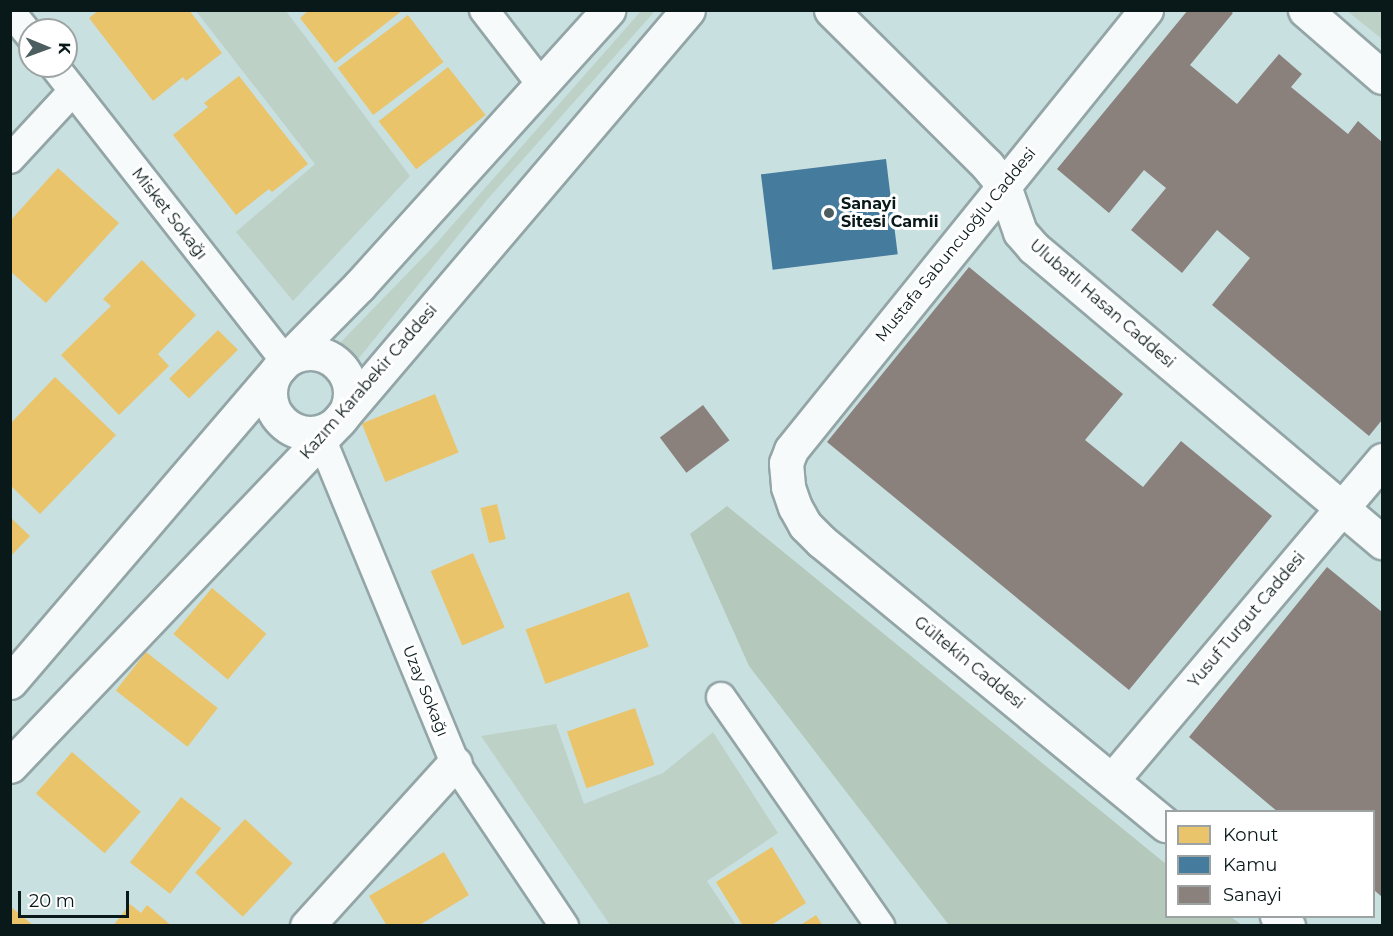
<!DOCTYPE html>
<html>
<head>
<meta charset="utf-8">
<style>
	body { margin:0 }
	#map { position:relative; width:1393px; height:936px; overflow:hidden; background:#c9e0e1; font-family:Montserrat,sans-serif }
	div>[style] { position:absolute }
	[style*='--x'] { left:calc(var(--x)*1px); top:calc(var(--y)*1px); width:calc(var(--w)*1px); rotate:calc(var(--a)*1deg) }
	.green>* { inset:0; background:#bdd1c6 }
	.forest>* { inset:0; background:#b4c9bb }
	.homes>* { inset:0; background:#e9c46a; transform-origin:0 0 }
	.public>* { inset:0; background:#457b9d; transform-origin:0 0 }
	.industry>* { inset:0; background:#8a817c; transform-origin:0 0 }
	.roads { filter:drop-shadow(2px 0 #93a5a6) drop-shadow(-2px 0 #93a5a6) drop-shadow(0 2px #93a5a6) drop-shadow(0 -2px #93a5a6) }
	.street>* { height:28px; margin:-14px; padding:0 14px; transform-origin:14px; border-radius:14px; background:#f7fafa }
	.secondary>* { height:33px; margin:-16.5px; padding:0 16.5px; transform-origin:16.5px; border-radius:16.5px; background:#f7fafa }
	.secondary>.ring { margin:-16.5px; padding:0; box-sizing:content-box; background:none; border:33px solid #f7fafa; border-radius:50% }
	.dots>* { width:16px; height:16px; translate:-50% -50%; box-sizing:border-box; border:3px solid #fff; border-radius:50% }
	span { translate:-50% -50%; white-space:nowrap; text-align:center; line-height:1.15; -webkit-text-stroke:6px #fff; paint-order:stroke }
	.poi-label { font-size:16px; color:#091819; font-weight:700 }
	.left { translate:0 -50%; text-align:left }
	.street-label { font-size:16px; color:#091819 }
	.frame { position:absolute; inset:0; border:12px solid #091819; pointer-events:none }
	.legend { position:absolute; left:1165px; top:810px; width:210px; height:108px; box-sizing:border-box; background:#fff; border:2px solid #9da3a3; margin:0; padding:8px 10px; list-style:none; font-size:18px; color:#091819 }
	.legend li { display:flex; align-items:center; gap:12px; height:30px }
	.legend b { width:30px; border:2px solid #9da3a3 }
	.north { position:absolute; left:18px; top:18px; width:60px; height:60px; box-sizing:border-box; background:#fff; border:2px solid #9da3a3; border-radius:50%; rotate:91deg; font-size:16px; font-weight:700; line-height:24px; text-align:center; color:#091819 }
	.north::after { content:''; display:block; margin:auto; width:21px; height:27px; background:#4c5e5f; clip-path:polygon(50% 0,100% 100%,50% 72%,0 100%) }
	.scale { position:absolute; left:18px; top:891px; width:111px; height:27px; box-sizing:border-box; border:3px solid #091819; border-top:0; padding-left:8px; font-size:18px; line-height:21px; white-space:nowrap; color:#091819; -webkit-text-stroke:4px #fff; paint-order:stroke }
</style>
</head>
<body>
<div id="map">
	<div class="green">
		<i style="clip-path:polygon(196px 11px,286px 11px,410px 176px,293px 301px,236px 232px,315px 164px)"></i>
		<i style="clip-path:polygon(641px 11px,655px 11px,486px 201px,355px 363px,346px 351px,337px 346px,433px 247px)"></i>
		<i style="clip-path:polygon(1347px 11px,1382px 11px,1382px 39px)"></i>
		<i style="clip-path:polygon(556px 724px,584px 804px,663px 773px,713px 732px,778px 833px,707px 881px,736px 925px,610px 925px,481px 736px)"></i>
	</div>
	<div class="forest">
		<i style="clip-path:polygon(727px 506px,1166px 864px,1166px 916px,1231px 917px,1242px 925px,949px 925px,749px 666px,690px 534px)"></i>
	</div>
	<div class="homes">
		<i style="clip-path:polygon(99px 10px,189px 10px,222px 53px,186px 81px,183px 77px,153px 101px,89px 18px)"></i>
		<i style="clip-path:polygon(309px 10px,403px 10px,335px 63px,300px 18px)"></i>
		<i style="left:408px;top:15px;width:59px;height:88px;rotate:53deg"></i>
		<i style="left:448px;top:67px;width:61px;height:88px;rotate:52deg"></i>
		<i style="clip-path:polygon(239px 76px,308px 164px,272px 192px,269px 189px,236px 215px,173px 135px,208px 107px,204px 103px)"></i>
		<i style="clip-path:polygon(58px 168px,119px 223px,46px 303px,10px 271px,10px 221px)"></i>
		<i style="clip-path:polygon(142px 260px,196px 315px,158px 354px,169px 366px,119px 415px,61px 355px,111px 306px,103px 299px)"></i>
		<i style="left:218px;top:330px;width:28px;height:69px;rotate:45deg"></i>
		<i style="clip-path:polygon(55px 377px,116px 435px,40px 514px,10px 485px,10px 424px)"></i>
		<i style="left:435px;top:394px;width:63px;height:79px;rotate:68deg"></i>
		<i style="left:497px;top:504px;width:36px;height:17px;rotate:76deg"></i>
		<i style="clip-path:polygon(10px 517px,30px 536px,10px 557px)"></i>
		<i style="left:473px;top:553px;width:81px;height:46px;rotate:67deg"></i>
		<i style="left:212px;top:588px;width:71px;height:60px;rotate:40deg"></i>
		<i style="left:629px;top:592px;width:58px;height:110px;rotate:70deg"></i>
		<i style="left:146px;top:652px;width:91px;height:49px;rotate:38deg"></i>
		<i style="left:635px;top:708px;width:60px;height:72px;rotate:71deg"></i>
		<i style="left:72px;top:752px;width:91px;height:55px;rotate:41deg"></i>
		<i style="left:181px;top:797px;width:51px;height:83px;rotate:38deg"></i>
		<i style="left:245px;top:819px;width:65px;height:73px;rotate:43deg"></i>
		<i style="clip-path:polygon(772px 847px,806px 903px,770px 926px,743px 926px,716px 882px)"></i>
		<i style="clip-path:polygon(444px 852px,469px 895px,418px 926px,387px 926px,369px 896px)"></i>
		<i style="clip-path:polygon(130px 904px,141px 913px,147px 905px,172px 926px,113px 926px)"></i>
		<i style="clip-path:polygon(10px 906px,34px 926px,10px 926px)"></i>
		<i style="clip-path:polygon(816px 915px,823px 926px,799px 926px)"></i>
	</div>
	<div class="public">
		<i style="left:886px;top:159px;width:96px;height:126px;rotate:83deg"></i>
	</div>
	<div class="industry">
		<i style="clip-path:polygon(1188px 10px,1229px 10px,1233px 13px,1190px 65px,1237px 104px,1279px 54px,1302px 74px,1291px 87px,1348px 134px,1358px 121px,1382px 142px,1382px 420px,1369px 436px,1212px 305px,1250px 258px,1217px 230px,1182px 273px,1131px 230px,1166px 188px,1144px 170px,1109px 213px,1057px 169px)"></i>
		<i style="clip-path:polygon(969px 267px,1123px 394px,1085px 440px,1143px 487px,1181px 441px,1272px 516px,1129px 690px,827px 442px)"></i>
		<i style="left:703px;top:405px;width:44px;height:54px;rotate:53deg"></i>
		<i style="clip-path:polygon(1327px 567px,1382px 612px,1382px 897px,1374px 890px,1374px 812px,1278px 812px,1189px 737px)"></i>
	</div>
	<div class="roads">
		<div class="street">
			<i style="--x:484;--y:10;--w:93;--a:52.4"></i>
			<i style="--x:10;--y:11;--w:32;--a:51"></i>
			<i style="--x:54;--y:66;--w:375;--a:51.9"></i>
			<i style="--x:10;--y:159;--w:93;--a:-47.2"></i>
			<i style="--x:321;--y:438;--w:352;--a:67.6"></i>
			<i style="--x:455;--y:763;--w:196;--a:56.2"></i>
			<i style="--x:721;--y:697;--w:279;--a:55.2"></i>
		</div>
		<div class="secondary">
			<i style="--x:831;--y:10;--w:220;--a:44.8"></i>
			<i style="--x:987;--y:165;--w:27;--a:51"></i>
			<i style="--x:1004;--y:186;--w:49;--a:70.8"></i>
			<i style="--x:1020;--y:232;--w:21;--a:49"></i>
			<i style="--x:1034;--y:248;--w:456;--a:40.2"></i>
			<i style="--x:1146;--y:10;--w:565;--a:128.9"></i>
			<i style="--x:791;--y:450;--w:14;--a:111"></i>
			<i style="--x:786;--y:463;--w:24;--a:85"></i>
			<i style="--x:788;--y:487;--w:21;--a:71"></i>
			<i style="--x:795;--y:507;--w:21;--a:61"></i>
			<i style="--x:805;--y:525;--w:23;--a:45"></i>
			<i style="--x:821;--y:541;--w:447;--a:39.5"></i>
			<i style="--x:1305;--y:10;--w:102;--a:41"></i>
			<i class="ring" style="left:270px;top:353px;width:47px;height:47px"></i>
			<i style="--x:10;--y:682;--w:423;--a:-49.4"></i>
			<i style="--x:285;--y:361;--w:105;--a:-45.4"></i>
			<i style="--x:359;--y:286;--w:372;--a:-47.9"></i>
			<i style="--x:10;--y:766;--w:479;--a:-46.4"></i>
			<i style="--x:340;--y:419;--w:537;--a:-49.61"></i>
			<i style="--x:1112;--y:780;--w:419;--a:-49.8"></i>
			<i style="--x:1277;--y:916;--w:15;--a:42"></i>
			<i style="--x:307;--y:926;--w:220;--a:-47.8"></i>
		</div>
	</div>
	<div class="dots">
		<i style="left:829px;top:213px;background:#4c5e5f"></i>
	</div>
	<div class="poi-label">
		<span class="left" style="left:841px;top:213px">Sanayi<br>Sitesi Camii</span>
	</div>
	<div class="street-label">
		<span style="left:169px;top:214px;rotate:52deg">Misket Sokağı</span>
		<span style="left:956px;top:245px;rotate:-51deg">Mustafa Sabuncuoğlu Caddesi</span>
		<span style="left:1102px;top:304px;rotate:41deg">Ulubatlı Hasan Caddesi</span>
		<span style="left:369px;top:382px;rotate:-49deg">Kazım Karabekir Caddesi</span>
		<span style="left:1247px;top:620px;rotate:-50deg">Yusuf Turgut Caddesi</span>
		<span style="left:969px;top:663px;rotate:39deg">Gültekin Caddesi</span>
		<span style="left:425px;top:691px;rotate:68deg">Uzay Sokağı</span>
	</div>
	<div class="frame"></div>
	<ul class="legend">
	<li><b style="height:16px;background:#e9c46a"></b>Konut</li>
	<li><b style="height:16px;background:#457b9d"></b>Kamu</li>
	<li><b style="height:16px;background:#8a817c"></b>Sanayi</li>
	</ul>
	<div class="north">K</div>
	<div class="scale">20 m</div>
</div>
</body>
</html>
